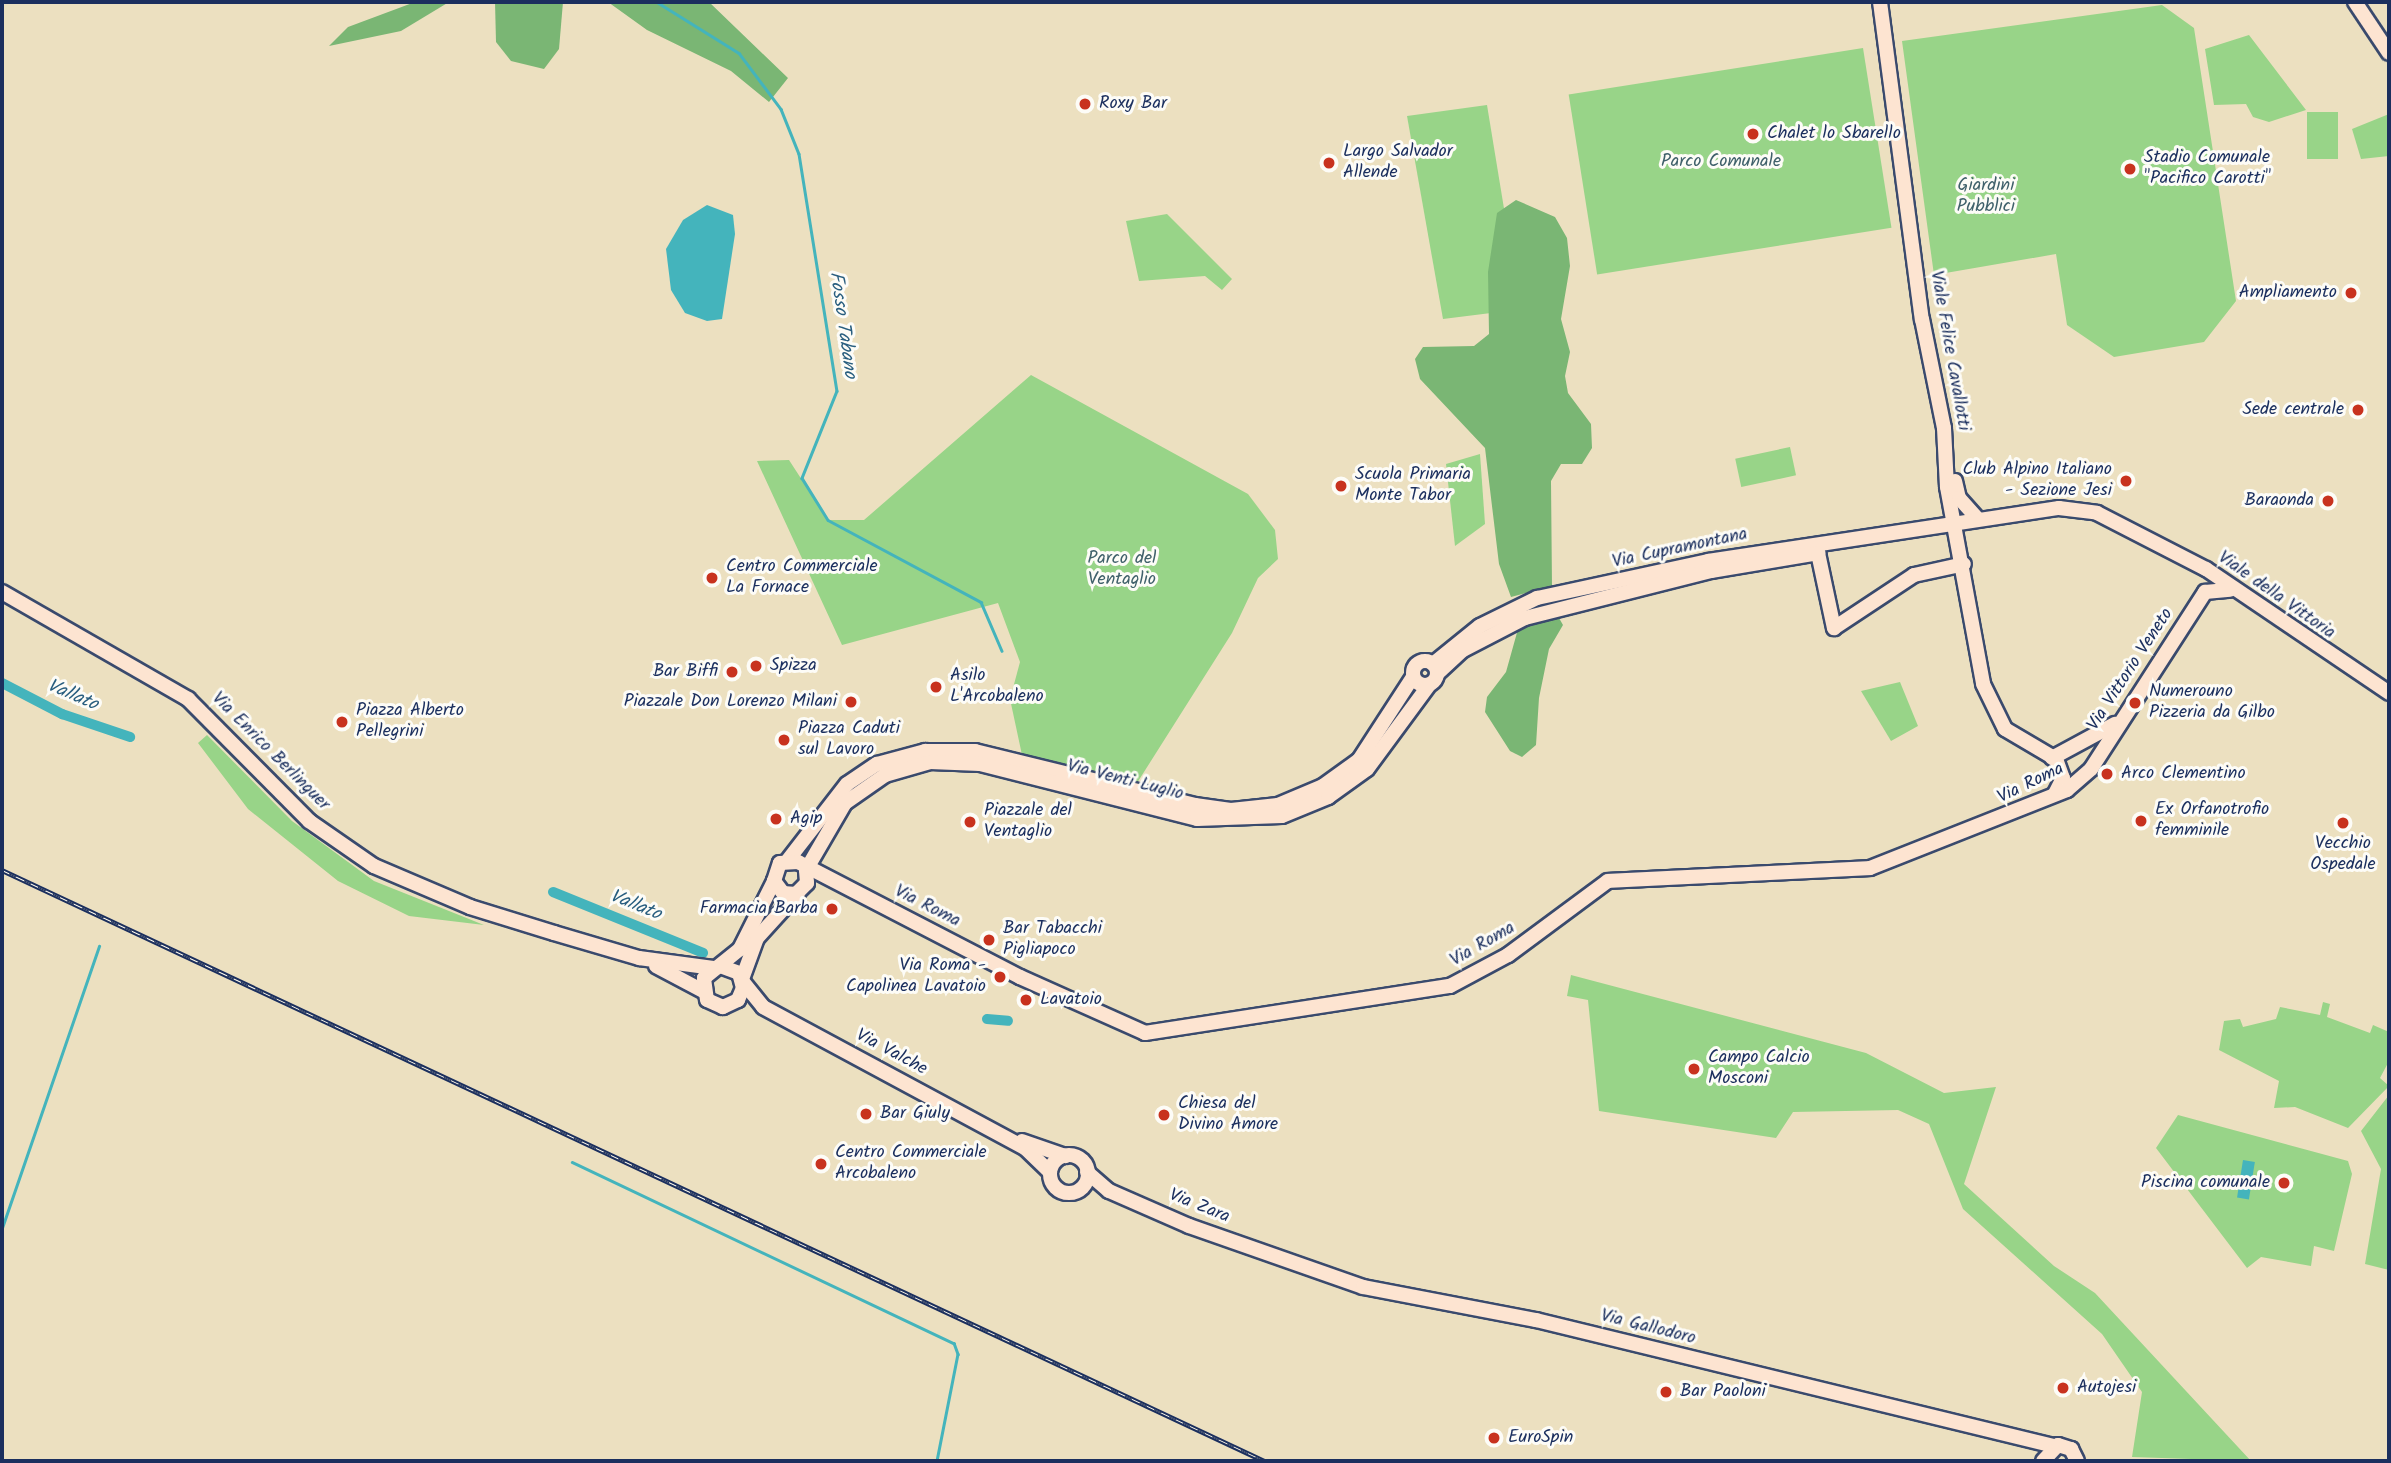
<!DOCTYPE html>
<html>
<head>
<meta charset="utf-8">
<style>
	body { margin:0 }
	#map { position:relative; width:2391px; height:1463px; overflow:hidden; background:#ece0c0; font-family:Kalam,sans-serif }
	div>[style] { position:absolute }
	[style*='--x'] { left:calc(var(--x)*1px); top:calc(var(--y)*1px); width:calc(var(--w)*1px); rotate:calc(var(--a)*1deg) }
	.green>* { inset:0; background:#98d488; transform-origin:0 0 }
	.forest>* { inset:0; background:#7ab674 }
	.water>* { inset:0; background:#44b4bc; transform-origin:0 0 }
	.stream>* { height:2.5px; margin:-1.25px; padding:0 1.25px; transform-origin:1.25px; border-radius:1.25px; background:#44b4bc }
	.canal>* { height:10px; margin:-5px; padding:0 5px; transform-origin:5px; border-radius:5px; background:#44b4bc }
	.roads { filter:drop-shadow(2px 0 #3a4a6d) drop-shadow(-2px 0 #3a4a6d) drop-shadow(0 2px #3a4a6d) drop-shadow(0 -2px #3a4a6d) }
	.secondary>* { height:14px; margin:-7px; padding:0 7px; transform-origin:7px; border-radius:7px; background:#fde4d1 }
	.secondary>.ring { margin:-7px; padding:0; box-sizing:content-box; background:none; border:14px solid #fde4d1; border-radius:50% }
	.rail>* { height:5px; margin-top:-2.5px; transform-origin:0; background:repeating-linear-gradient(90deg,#fdfcf7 0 8px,#1b2f5e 0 16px); box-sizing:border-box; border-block:2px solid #1b2f5e }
	.dots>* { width:19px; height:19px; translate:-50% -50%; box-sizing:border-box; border:4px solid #fdfcf7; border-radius:50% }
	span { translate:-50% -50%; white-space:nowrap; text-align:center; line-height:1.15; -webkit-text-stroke:6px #fdfcf7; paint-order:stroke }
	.poi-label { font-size:18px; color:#1b2f5e }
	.left { translate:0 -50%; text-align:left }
	.right { translate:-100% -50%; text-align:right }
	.park-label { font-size:18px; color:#40616b }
	.street-label { font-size:18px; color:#1b2f5e }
	.water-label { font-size:19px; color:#295e7f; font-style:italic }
	.frame { position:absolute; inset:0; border:4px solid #1b2f5e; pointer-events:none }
</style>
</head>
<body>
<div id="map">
	<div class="green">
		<i style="clip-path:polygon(2162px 5px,2194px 28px,2236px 301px,2204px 342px,2114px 357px,2067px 325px,2056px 254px,1934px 275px,1902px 41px)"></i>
		<i style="clip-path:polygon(2249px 35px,2306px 110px,2269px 122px,2253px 117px,2246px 104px,2214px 105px,2205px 49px)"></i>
		<i style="left:1863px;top:48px;width:182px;height:298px;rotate:81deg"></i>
		<i style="clip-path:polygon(1487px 105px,1509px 239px,1491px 313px,1443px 319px,1407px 116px)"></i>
		<i style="left:2307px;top:112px;width:31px;height:47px"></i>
		<i style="clip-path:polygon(2389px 114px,2389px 156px,2361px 159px,2352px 129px)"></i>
		<i style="clip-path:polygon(1167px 214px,1232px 279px,1222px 290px,1205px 276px,1139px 281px,1126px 221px)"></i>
		<i style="clip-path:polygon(1031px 375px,1248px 494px,1275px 530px,1278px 559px,1258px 578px,1232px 633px,1137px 783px,1022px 755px,1010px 699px,1020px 662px,998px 603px,842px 645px,757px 461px,789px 460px,828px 520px,864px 520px)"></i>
		<i style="left:1790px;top:447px;width:29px;height:56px;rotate:78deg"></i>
		<i style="clip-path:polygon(1480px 454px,1485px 524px,1455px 546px,1446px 464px)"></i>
		<i style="clip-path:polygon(1900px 682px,1918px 726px,1891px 741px,1861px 691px)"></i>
		<i style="clip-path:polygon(207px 735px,292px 821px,374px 881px,484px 925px,409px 916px,338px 881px,248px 809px,198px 743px)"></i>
		<i style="clip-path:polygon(1571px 975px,1866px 1053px,1944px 1093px,1996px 1087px,1964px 1184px,2054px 1266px,2095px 1293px,2251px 1461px,2132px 1457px,2142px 1392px,2102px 1334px,1963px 1209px,1929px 1124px,1898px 1110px,1793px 1112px,1776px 1138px,1599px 1111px,1588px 1000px,1567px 996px)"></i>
		<i style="clip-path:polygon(2323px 1002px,2330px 1004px,2327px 1017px,2370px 1033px,2373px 1025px,2389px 1032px,2389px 1061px,2380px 1078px,2389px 1086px,2348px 1128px,2295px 1107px,2274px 1108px,2279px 1081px,2219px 1050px,2224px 1021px,2240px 1019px,2243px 1027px,2276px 1019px,2280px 1007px,2320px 1015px)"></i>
		<i style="clip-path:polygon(2389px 1095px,2389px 1270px,2365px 1264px,2381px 1169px,2361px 1131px)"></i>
		<i style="clip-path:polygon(2178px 1115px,2348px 1161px,2352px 1174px,2334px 1251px,2314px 1246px,2311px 1266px,2261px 1257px,2247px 1268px,2156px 1148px)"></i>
	</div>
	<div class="forest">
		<i style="clip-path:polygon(415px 2px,449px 2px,401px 31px,329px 46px,348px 27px)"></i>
		<i style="clip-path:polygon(495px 2px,563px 2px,559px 49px,544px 69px,511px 61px,496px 42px)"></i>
		<i style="clip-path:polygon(608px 2px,709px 2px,788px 78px,769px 102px,731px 71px,647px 30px)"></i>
		<i style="clip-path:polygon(1516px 200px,1555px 217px,1567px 238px,1570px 266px,1561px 319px,1570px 352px,1565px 376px,1568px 393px,1591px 424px,1592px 448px,1582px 464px,1561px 464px,1551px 481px,1552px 586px,1511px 597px,1499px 564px,1485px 448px,1420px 379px,1415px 359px,1423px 347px,1474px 346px,1489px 334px,1488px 272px,1497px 213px)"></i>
		<i style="clip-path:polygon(1559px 618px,1563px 625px,1549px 649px,1539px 698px,1536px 745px,1522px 757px,1510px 751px,1485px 712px,1487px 697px,1506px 672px,1518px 629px)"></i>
	</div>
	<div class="water">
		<i style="clip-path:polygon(707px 205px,733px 215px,735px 234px,722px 319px,707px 321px,685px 313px,671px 290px,666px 249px,683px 220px)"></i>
		<i style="left:2243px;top:1160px;width:12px;height:38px;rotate:9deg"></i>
	</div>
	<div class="stream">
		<i style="--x:657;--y:2;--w:97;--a:31.9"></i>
		<i style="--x:739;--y:53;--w:70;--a:53.1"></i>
		<i style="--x:781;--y:109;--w:48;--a:68.2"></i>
		<i style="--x:799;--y:154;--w:240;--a:80.9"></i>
		<i style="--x:837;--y:391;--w:94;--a:111.9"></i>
		<i style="--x:802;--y:478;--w:49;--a:58.2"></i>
		<i style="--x:828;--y:520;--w:174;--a:28.2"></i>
		<i style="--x:981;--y:602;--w:53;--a:66.8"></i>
		<i style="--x:572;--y:1162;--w:423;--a:25.4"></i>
		<i style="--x:954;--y:1343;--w:12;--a:70"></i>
		<i style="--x:958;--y:1354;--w:109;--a:101.1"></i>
		<i style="--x:2;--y:1228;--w:298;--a:-71"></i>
	</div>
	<div class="canal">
		<i style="--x:2;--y:683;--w:68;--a:27.3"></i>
		<i style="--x:62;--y:714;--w:72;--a:18.7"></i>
		<i style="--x:553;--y:892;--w:162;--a:22.1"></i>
		<i style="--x:987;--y:1019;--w:21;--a:5"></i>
	</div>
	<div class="roads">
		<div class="secondary">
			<i style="--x:1880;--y:2;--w:320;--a:82.5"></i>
			<i style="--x:1922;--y:319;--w:111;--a:78.6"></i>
			<i style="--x:1944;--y:428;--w:59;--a:87.1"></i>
			<i style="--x:1947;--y:487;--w:200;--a:79.6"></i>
			<i style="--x:1983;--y:684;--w:50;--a:63.9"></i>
			<i style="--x:2005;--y:729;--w:59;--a:30.5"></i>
			<i style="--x:2056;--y:759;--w:20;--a:70"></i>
			<i style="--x:2063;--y:778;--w:18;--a:117"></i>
			<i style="--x:2355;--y:2;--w:61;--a:56.3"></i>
			<i style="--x:1955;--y:481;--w:17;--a:77"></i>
			<i style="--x:1959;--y:498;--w:27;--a:48"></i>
			<i style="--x:2;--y:592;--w:215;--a:29.9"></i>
			<i style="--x:188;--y:699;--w:172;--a:45.2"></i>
			<i style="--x:309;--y:821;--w:79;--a:34.7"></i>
			<i style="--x:374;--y:866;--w:104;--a:23.1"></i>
			<i style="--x:470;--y:907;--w:88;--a:17.2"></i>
			<i style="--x:554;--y:933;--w:89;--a:16.4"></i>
			<i style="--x:639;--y:958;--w:75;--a:7.7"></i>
			<i class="ring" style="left:1413px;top:661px;width:10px;height:10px"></i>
			<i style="--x:1433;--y:664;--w:60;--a:-39"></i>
			<i style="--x:1480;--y:626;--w:64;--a:-26.2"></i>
			<i style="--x:1537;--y:598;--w:175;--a:-12.2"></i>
			<i style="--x:1708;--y:561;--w:355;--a:-8.6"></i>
			<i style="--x:2059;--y:508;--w:38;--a:7"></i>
			<i style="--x:2097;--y:513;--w:123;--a:27.2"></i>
			<i style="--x:2206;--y:569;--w:221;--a:34.1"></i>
			<i style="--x:1437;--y:674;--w:35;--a:-43"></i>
			<i style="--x:1463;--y:650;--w:70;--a:-27.3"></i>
			<i style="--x:1525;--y:618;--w:192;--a:-14.2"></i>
			<i style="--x:1711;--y:571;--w:109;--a:-9.5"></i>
			<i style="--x:1818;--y:553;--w:77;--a:78"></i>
			<i style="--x:1834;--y:628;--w:96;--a:-33.5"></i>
			<i style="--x:1914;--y:575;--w:51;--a:-12.4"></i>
			<i style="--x:2052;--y:758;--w:72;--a:-28.4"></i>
			<i style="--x:788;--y:860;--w:96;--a:-52.2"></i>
			<i style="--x:847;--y:784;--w:36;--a:-34"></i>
			<i style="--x:877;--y:764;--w:50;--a:-15.2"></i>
			<i style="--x:925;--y:751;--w:50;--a:0"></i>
			<i style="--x:975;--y:751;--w:227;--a:13.8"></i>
			<i style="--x:1195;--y:805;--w:36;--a:8"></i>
			<i style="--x:1231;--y:810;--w:47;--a:-6.1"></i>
			<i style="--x:1278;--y:805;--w:49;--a:-22.9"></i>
			<i style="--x:1323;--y:786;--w:44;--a:-35.8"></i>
			<i style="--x:1359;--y:760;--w:99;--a:-57"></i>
			<i style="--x:806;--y:870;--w:78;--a:-59.8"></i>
			<i style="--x:845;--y:803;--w:49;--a:-35"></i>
			<i style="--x:885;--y:775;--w:47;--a:-16.1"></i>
			<i style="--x:930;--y:762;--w:50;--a:2.3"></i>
			<i style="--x:980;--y:764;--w:224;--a:14.2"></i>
			<i style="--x:1197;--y:819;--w:85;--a:-2"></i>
			<i style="--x:1282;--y:816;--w:50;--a:-22.4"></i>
			<i style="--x:1328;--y:797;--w:48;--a:-35.7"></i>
			<i style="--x:1367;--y:769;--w:104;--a:-53.6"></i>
			<i style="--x:806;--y:871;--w:12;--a:85"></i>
			<i style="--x:807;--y:883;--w:16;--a:135"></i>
			<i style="--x:796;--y:894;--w:13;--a:-176"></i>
			<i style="--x:783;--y:893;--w:15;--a:-127"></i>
			<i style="--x:774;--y:881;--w:19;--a:-72"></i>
			<i style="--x:780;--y:863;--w:18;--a:-3"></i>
			<i style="--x:798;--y:862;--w:250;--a:27.4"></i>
			<i style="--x:1020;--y:977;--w:137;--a:24.1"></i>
			<i style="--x:1145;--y:1033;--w:309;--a:-8.8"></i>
			<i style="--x:1450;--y:986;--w:66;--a:-28.1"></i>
			<i style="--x:1508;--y:955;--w:124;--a:-36.5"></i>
			<i style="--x:1608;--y:881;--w:262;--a:-2.8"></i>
			<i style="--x:1870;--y:868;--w:212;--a:-21.6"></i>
			<i style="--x:2067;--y:790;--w:32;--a:-41"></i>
			<i style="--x:2091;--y:769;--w:211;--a:-57.2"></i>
			<i style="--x:2205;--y:592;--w:25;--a:-5"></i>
			<i style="--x:656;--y:966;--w:53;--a:28"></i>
			<i style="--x:720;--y:966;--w:20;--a:20"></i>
			<i style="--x:739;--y:973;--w:16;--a:75"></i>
			<i style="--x:743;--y:988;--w:13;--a:113"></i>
			<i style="--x:738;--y:1000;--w:17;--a:155"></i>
			<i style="--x:723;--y:1007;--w:17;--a:-156"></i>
			<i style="--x:707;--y:1000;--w:22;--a:-98"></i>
			<i style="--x:704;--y:978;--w:46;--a:-38.9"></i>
			<i style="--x:740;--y:949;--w:76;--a:-63.4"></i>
			<i style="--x:742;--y:979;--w:44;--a:-69.9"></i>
			<i style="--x:757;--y:938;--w:61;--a:-47.7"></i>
			<i style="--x:743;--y:982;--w:32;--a:51"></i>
			<i style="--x:763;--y:1007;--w:298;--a:28.3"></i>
			<i style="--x:1025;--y:1148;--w:35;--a:44"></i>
			<i style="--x:1022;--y:1141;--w:46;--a:19.2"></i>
			<i class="ring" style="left:1050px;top:1155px;width:24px;height:24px"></i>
			<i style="--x:1087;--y:1172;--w:29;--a:41"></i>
			<i style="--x:1109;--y:1191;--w:87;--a:23.6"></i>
			<i style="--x:1189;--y:1226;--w:184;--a:19.3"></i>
			<i style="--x:1363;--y:1287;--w:176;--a:10.8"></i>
			<i style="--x:1536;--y:1320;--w:533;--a:13.67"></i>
			<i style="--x:2043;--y:1461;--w:22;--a:-47"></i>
			<i style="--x:2058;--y:1445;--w:14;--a:17"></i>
			<i style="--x:2071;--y:1449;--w:13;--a:63"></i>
		</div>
	</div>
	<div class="rail">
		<i style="--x:2;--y:870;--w:1394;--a:25.08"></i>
	</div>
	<div class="dots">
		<i style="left:1085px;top:104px;background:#c8321e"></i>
		<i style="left:1753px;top:134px;background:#c8321e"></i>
		<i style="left:1329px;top:163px;background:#c8321e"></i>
		<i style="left:2130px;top:169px;background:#c8321e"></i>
		<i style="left:2351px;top:293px;background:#c8321e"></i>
		<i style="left:2358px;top:410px;background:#c8321e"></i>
		<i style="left:2126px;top:481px;background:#c8321e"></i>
		<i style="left:1341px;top:486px;background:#c8321e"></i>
		<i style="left:2328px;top:501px;background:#c8321e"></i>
		<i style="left:712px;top:578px;background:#c8321e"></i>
		<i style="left:756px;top:666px;background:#c8321e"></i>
		<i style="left:732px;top:672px;background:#c8321e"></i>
		<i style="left:936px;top:687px;background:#c8321e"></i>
		<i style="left:851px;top:702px;background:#c8321e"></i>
		<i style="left:2135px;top:703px;background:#c8321e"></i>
		<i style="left:342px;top:722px;background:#c8321e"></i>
		<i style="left:784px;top:740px;background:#c8321e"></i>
		<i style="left:2107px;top:774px;background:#c8321e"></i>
		<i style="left:776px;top:819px;background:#c8321e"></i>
		<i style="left:2141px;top:821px;background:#c8321e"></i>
		<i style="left:970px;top:822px;background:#c8321e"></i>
		<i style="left:2343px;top:823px;background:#c8321e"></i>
		<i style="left:832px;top:909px;background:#c8321e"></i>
		<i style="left:989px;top:940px;background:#c8321e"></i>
		<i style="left:1000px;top:977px;background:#c8321e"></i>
		<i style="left:1026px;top:1000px;background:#c8321e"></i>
		<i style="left:1694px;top:1069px;background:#c8321e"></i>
		<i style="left:866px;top:1114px;background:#c8321e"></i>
		<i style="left:1164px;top:1115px;background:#c8321e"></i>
		<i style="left:821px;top:1164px;background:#c8321e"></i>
		<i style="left:2284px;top:1183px;background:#c8321e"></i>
		<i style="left:2063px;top:1388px;background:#c8321e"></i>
		<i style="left:1666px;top:1392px;background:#c8321e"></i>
		<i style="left:1494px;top:1438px;background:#c8321e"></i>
	</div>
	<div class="poi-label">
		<span class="left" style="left:1099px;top:104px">Roxy Bar</span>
		<span class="left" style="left:1767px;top:134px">Chalet lo Sbarello</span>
		<span class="left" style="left:1343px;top:163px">Largo Salvador<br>Allende</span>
		<span class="left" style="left:2144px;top:169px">Stadio Comunale<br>"Pacifico Carotti"</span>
		<span class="right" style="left:2337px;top:293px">Ampliamento</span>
		<span class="right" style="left:2344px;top:410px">Sede centrale</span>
		<span class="right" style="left:2112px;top:481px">Club Alpino Italiano<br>- Sezione Jesi</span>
		<span class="left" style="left:1355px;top:486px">Scuola Primaria<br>Monte Tabor</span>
		<span class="right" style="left:2314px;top:501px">Baraonda</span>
		<span class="left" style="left:726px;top:578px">Centro Commerciale<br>La Fornace</span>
		<span class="left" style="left:770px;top:666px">Spizza</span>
		<span class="right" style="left:718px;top:672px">Bar Biffi</span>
		<span class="left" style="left:950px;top:687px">Asilo<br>L'Arcobaleno</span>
		<span class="left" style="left:2149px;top:703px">Numerouno<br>Pizzeria da Gilbo</span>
		<span class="right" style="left:837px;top:702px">Piazzale Don Lorenzo Milani</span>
		<span class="left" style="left:356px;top:722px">Piazza Alberto<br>Pellegrini</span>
		<span class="left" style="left:798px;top:740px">Piazza Caduti<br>sul Lavoro</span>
		<span class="left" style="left:2121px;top:774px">Arco Clementino</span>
		<span class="left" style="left:2155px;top:821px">Ex Orfanotrofio<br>femminile</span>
		<span class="left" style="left:984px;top:822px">Piazzale del<br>Ventaglio</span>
		<span class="left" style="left:790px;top:819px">Agip</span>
		<span style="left:2343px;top:855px">Vecchio<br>Ospedale</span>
		<span class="right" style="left:818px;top:909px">Farmacia Barba</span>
		<span class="left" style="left:1003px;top:940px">Bar Tabacchi<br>Pigliapoco</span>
		<span class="right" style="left:986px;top:977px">Via Roma -<br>Capolinea Lavatoio</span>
		<span class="left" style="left:1040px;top:1000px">Lavatoio</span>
		<span class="left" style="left:1708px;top:1069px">Campo Calcio<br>Mosconi</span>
		<span class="left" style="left:1178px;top:1115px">Chiesa del<br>Divino Amore</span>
		<span class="left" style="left:880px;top:1114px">Bar Giuly</span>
		<span class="left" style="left:835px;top:1164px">Centro Commerciale<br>Arcobaleno</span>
		<span class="right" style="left:2270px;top:1183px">Piscina comunale</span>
		<span class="left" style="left:2077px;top:1388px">Autojesi</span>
		<span class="left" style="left:1680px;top:1392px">Bar Paoloni</span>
		<span class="left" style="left:1508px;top:1438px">EuroSpin</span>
	</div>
	<div class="park-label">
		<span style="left:1721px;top:162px">Parco Comunale</span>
		<span style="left:1986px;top:197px">Giardini<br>Pubblici</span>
		<span style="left:1122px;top:570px">Parco del<br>Ventaglio</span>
	</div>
	<div class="street-label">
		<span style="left:1949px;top:351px;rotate:80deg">Viale Felice Cavallotti</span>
		<span style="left:1680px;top:549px;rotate:-12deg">Via Cupramontana</span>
		<span style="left:2276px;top:596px;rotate:35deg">Viale della Vittoria</span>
		<span style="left:2131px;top:670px;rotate:-57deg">Via Vittorio Veneto</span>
		<span style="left:270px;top:752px;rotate:45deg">Via Enrico Berlinguer</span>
		<span style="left:1125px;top:781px;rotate:14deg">Via Venti Luglio</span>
		<span style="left:2031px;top:784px;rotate:-26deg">Via Roma</span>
		<span style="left:927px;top:907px;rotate:27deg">Via Roma</span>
		<span style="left:1483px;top:945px;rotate:-30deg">Via Roma</span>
		<span style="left:891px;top:1053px;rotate:28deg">Via Valche</span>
		<span style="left:1199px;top:1207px;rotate:22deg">Via Zara</span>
		<span style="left:1648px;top:1328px;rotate:14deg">Via Gallodoro</span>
	</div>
	<div class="water-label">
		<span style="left:842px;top:325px;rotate:82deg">Fosso Tabano</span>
		<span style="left:72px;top:696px;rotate:23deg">Vallato</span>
		<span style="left:635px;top:906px;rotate:22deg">Vallato</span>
	</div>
	<div class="frame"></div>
</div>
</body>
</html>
